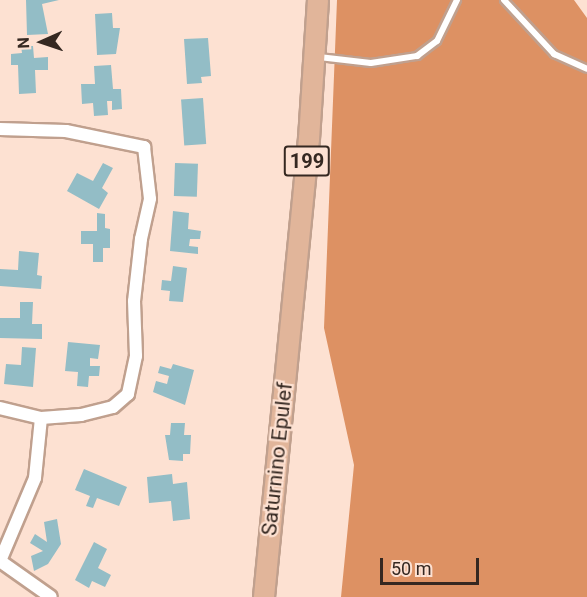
<!DOCTYPE html>
<html>
<head>
<meta charset="utf-8">
<style>
	body { margin:0 }
	#map { position:relative; width:587px; height:597px; overflow:hidden; background:#fde1d2; font-family:Roboto,sans-serif }
	div>[style] { position:absolute }
	[style*='--x'] { left:calc(var(--x)*1px); top:calc(var(--y)*1px); width:calc(var(--w)*1px); rotate:calc(var(--a)*1deg) }
	.forest>* { inset:0; background:#dd9163 }
	.building>* { inset:0; background:#93bdc6; transform-origin:0 0 }
	.roads { filter:drop-shadow(2px 0 #c0a08e) drop-shadow(-2px 0 #c0a08e) drop-shadow(0 2px #c0a08e) drop-shadow(0 -2px #c0a08e) }
	.lane>* { height:6px; margin:-3px; padding:0 3px; transform-origin:3px; border-radius:3px; background:#fff }
	.street>* { height:12px; margin:-6px; padding:0 6px; transform-origin:6px; border-radius:6px; background:#fff }
	.primary>* { height:20px; margin:-10px; padding:0 10px; transform-origin:10px; border-radius:10px; background:#e1b59a }
	span { translate:-50% -50%; white-space:nowrap; text-align:center; line-height:1.15; -webkit-text-stroke:4.5px #fde1d2; paint-order:stroke }
	.shield-label span { padding:2px 4px; background:#fde1d2; border:2px solid; border-radius:4px; -webkit-text-stroke-width:0 }
	.shield-label { font-size:20px; color:#352821; font-weight:700 }
	.street-label { font-size:21px; color:#352821 }
	.north { position:absolute; left:12px; top:12px; width:60px; height:60px; -webkit-text-stroke:4px #fde1d2; paint-order:stroke; rotate:267deg; font-size:16px; font-weight:700; line-height:24px; text-align:center; color:#352821 }
	.north::after { content:''; display:block; margin:auto; width:21px; height:27px; background:#352821; clip-path:polygon(50% 0,100% 100%,50% 72%,0 100%) }
	.scale { position:absolute; left:380px; top:558px; width:99px; height:27px; box-sizing:border-box; border:3px solid #352821; border-top:0; padding-left:8px; font-size:18px; line-height:21px; white-space:nowrap; color:#352821; -webkit-text-stroke:4px #fde1d2; paint-order:stroke }
</style>
</head>
<body>
<div id="map">
	<div class="forest">
		<i style="clip-path:polygon(337px 0,574px 0,587px 18px,587px 597px,341px 597px,354px 465px,324px 328px)"></i>
	</div>
	<div class="building">
		<i style="clip-path:polygon(26px 0,59px 0,42px 4px,48px 34px,27px 35px)"></i>
		<i style="clip-path:polygon(112px 13px,113px 28px,120px 28px,116px 54px,97px 55px,95px 14px)"></i>
		<i style="clip-path:polygon(208px 38px,211px 76px,201px 77px,202px 83px,187px 84px,184px 39px)"></i>
		<i style="clip-path:polygon(21px 46px,33px 46px,34px 58px,48px 57px,48px 70px,35px 70px,36px 93px,19px 94px,18px 65px,11px 65px,11px 54px,22px 53px)"></i>
		<i style="clip-path:polygon(111px 65px,113px 89px,121px 89px,122px 109px,112px 110px,112px 101px,107px 101px,108px 115px,94px 116px,93px 103px,82px 104px,81px 84px,95px 84px,94px 66px)"></i>
		<i style="left:203px;top:98px;width:46px;height:22px;rotate:86deg"></i>
		<i style="clip-path:polygon(103px 163px,113px 168px,102px 188px,108px 193px,99px 209px,67px 191px,77px 173px,93px 181px)"></i>
		<i style="left:175px;top:163px;width:23px;height:33px;rotate:2deg"></i>
		<i style="clip-path:polygon(173px 211px,189px 213px,188px 229px,201px 231px,200px 239px,190px 239px,189px 246px,198px 247px,198px 254px,170px 251px)"></i>
		<i style="clip-path:polygon(97px 213px,105px 214px,105px 228px,110px 229px,110px 248px,103px 248px,103px 262px,93px 262px,93px 244px,81px 244px,81px 231px,97px 231px)"></i>
		<i style="clip-path:polygon(19px 251px,39px 253px,37px 275px,42px 276px,41px 289px,0 286px,0 269px,18px 270px)"></i>
		<i style="clip-path:polygon(173px 266px,187px 268px,183px 302px,169px 301px,170px 291px,161px 290px,162px 280px,171px 281px)"></i>
		<i style="clip-path:polygon(20px 302px,33px 302px,32px 324px,42px 324px,42px 339px,0 338px,0 318px,20px 318px)"></i>
		<i style="clip-path:polygon(68px 342px,100px 345px,98px 359px,90px 358px,90px 366px,100px 366px,99px 376px,89px 376px,88px 387px,77px 386px,78px 372px,65px 371px)"></i>
		<i style="clip-path:polygon(22px 347px,36px 348px,33px 387px,4px 384px,6px 364px,21px 365px)"></i>
		<i style="clip-path:polygon(173px 364px,194px 370px,185px 405px,153px 392px,156px 381px,167px 384px,169px 376px,158px 373px,160px 366px,171px 369px)"></i>
		<i style="clip-path:polygon(171px 423px,185px 423px,184px 435px,191px 435px,190px 454px,183px 454px,183px 461px,169px 460px,165px 435px,170px 435px)"></i>
		<i style="clip-path:polygon(84px 469px,127px 487px,119px 506px,97px 498px,93px 508px,86px 506px,90px 496px,75px 490px)"></i>
		<i style="clip-path:polygon(172px 474px,173px 484px,187px 482px,190px 519px,173px 521px,171px 501px,149px 503px,147px 477px)"></i>
		<i style="clip-path:polygon(57px 519px,61px 544px,48px 564px,34px 571px,31px 556px,43px 551px,30px 543px,35px 534px,47px 542px,44px 522px)"></i>
		<i style="clip-path:polygon(94px 542px,107px 549px,98px 568px,111px 575px,105px 587px,92px 581px,89px 588px,75px 580px)"></i>
	</div>
	<div class="roads">
		<div class="lane">
			<i style="--x:504;--y:0;--w:74;--a:47.2"></i>
			<i style="--x:554;--y:54;--w:36;--a:24"></i>
			<i style="--x:319;--y:57;--w:52;--a:6.6"></i>
			<i style="--x:371;--y:63;--w:47;--a:-8.7"></i>
			<i style="--x:417;--y:56;--w:25;--a:-37"></i>
			<i style="--x:437;--y:41;--w:46;--a:-64"></i>
		</div>
		<div class="street">
			<i style="--x:0;--y:129;--w:66;--a:1.7"></i>
			<i style="--x:66;--y:131;--w:80;--a:11.6"></i>
			<i style="--x:144;--y:147;--w:52;--a:83.4"></i>
			<i style="--x:150;--y:199;--w:41;--a:102.7"></i>
			<i style="--x:141;--y:239;--w:62;--a:96.4"></i>
			<i style="--x:134;--y:301;--w:55;--a:87.9"></i>
			<i style="--x:136;--y:356;--w:39;--a:102"></i>
			<i style="--x:128;--y:394;--w:20;--a:139"></i>
			<i style="--x:113;--y:407;--w:33;--a:166"></i>
			<i style="--x:81;--y:415;--w:40;--a:175.7"></i>
			<i style="--x:41;--y:418;--w:42;--a:-166.3"></i>
			<i style="--x:0;--y:561;--w:90;--a:-67.1"></i>
			<i style="--x:35;--y:478;--w:60;--a:-84.3"></i>
			<i style="--x:0;--y:561;--w:62;--a:35.2"></i>
		</div>
		<div class="primary">
			<i style="--x:264;--y:597;--w:460;--a:-84.4"></i>
			<i style="--x:309;--y:139;--w:139;--a:-86.3"></i>
		</div>
	</div>
	<div class="shield-label">
		<span style="left:307px;top:161px">199</span>
	</div>
	<div class="street-label">
		<span style="left:277px;top:459px;rotate:-84deg">Saturnino Epulef</span>
	</div>
	<div class="north">N</div>
	<div class="scale">50 m</div>
</div>
</body>
</html>
